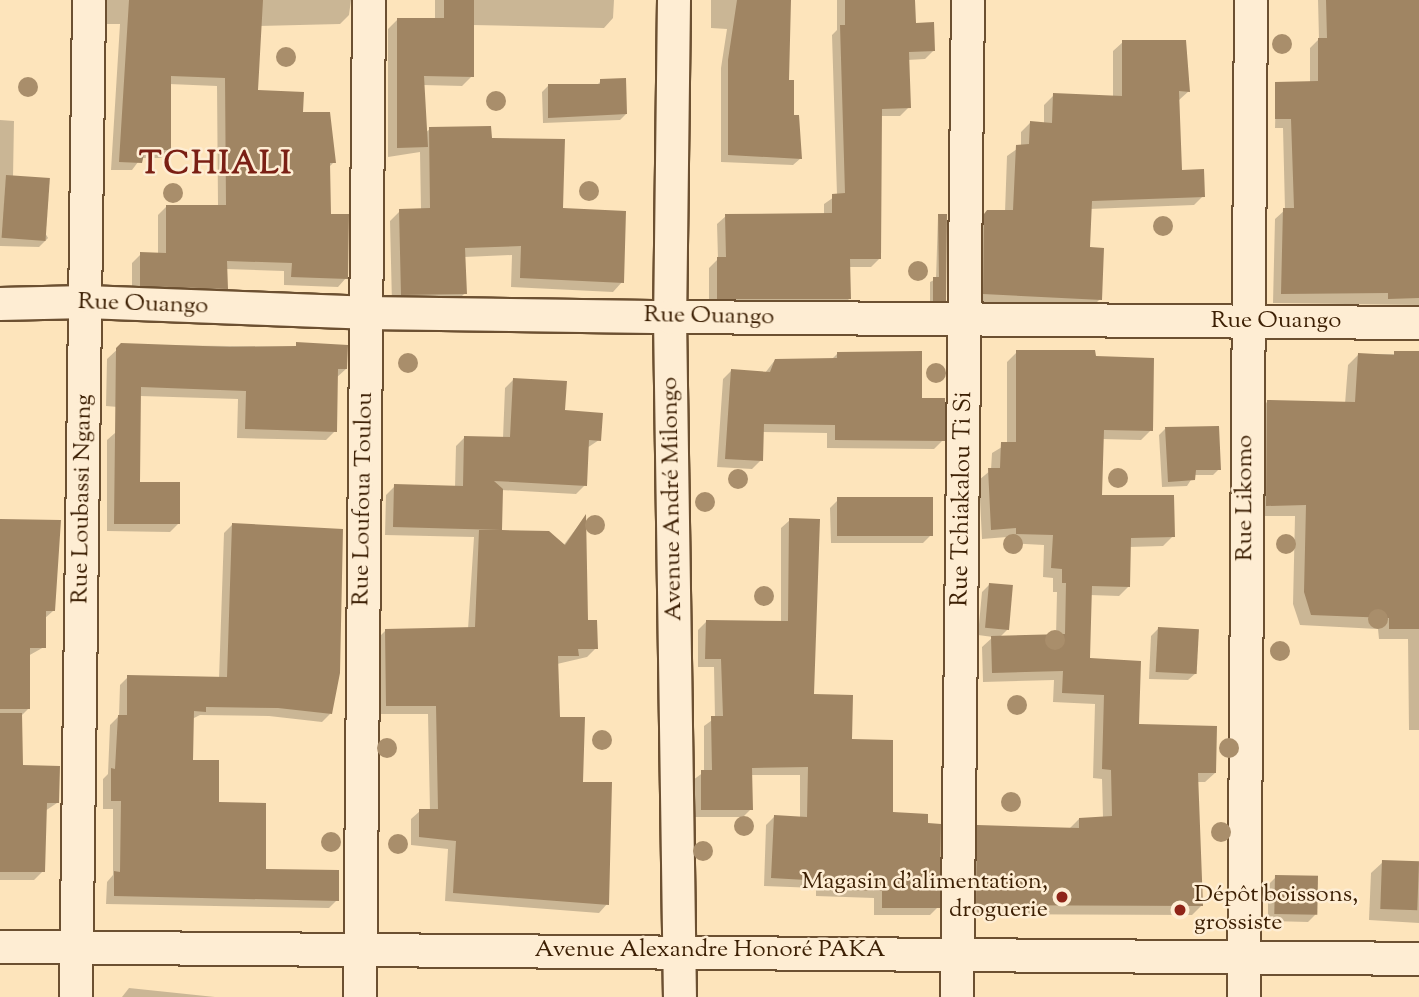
<!DOCTYPE html>
<html>
<head>
<meta charset="utf-8">
<style>
	body { margin:0 }
	#map { position:relative; width:1419px; height:997px; overflow:hidden; background:#fde4bb; font-family:"Sorts Mill Goudy",serif }
	div>[style] { position:absolute }
	[style*='--x'] { left:calc(var(--x)*1px); top:calc(var(--y)*1px); width:calc(var(--w)*1px); rotate:calc(var(--a)*1deg) }
	.shadow>* { inset:0; background:#0003 }
	.building>* { inset:0; background:#a08563; transform-origin:0 0 }
	.roads { filter:drop-shadow(2px 0 #6c5031) drop-shadow(-2px 0 #6c5031) drop-shadow(0 2px #6c5031) drop-shadow(0 -2px #6c5031) }
	.minor>* { height:32px; margin:-16px; padding:0 16px; transform-origin:16px; border-radius:16px; background:#feedd3 }
	.trees>* { width:20px; height:20px; margin:-10px; border-radius:50%; background:#a98e6b }
	.dots>* { width:19px; height:19px; translate:-50% -50%; box-sizing:border-box; border:4px solid #feedd3; border-radius:50% }
	span { translate:-50% -50%; white-space:nowrap; text-align:center; line-height:1.15; -webkit-text-stroke:5px #feedd3; paint-order:stroke }
	.street-label { font-size:24px; color:#3c1f03 }
	.poi-label { font-size:24px; color:#3c1f03 }
	.right { translate:-100% -50%; text-align:right }
	.left { translate:0 -50%; text-align:left }
	.district-label { font-size:32px; color:#7a1f14; font-weight:700; letter-spacing:2px }
</style>
</head>
<body>
<div id="map">
	<div class="shadow">
		<i style="clip-path:polygon(103px 0,351px 0,349px 15px,340px 24px,259px 26px,256px 92px,302px 113px,334px 162px,328px 168px,329px 216px,346px 278px,338px 287px,284px 285px,284px 271px,226px 269px,226px 288px,217px 297px,132px 294px,132px 263px,141px 254px,158px 254px,158px 215px,166px 207px,218px 206px,217px 86px,169px 84px,169px 149px,161px 158px,141px 158px,132px 170px,111px 170px,120px 24px,103px 24px)"></i>
		<i style="clip-path:polygon(435px 0,614px 0,613px 18px,604px 28px,472px 25px,472px 76px,462px 86px,423px 85px,425px 133px,430px 129px,490px 139px,562px 210px,622px 282px,613px 292px,511px 287px,512px 255px,464px 257px,465px 293px,455px 303px,392px 304px,390px 221px,400px 211px,421px 210px,420px 152px,388px 157px,388px 29px,398px 19px,435px 20px)"></i>
		<i style="clip-path:polygon(711px 0,789px 0,787px 82px,801px 158px,793px 165px,721px 162px,721px 68px,727px 29px,711px 28px)"></i>
		<i style="clip-path:polygon(837px 0,914px 0,914px 25px,934px 50px,925px 59px,907px 60px,909px 107px,900px 116px,880px 116px,880px 258px,871px 267px,849px 267px,849px 299px,841px 308px,709px 307px,709px 268px,718px 259px,717px 224px,726px 216px,824px 215px,824px 204px,837px 195px,832px 35px,837px 30px)"></i>
		<i style="clip-path:polygon(1318px 0,1419px 0,1419px 305px,1273px 303px,1275px 219px,1285px 210px,1283px 128px,1275px 128px,1276px 92px,1310px 83px,1310px 48px,1319px 39px)"></i>
		<i style="clip-path:polygon(1123px 42px,1189px 91px,1179px 100px,1180px 171px,1203px 196px,1194px 205px,1089px 209px,1088px 249px,1100px 299px,1091px 308px,975px 303px,978px 221px,988px 212px,1005px 212px,1007px 156px,1021px 146px,1021px 132px,1030px 123px,1044px 124px,1044px 105px,1054px 95px,1113px 98px,1113px 51px)"></i>
		<i style="clip-path:polygon(601px 81px,626px 114px,620px 120px,543px 123px,542px 92px,548px 86px,596px 86px)"></i>
		<i style="clip-path:polygon(0 120px,14px 121px,13px 178px,48px 238px,39px 247px,0 246px)"></i>
		<i style="clip-path:polygon(938px 216px,945px 300px,930px 304px,930px 282px,936px 279px)"></i>
		<i style="clip-path:polygon(122px 345px,346px 347px,346px 369px,336px 378px,335px 431px,326px 440px,237px 438px,238px 399px,140px 396px,130px 408px,106px 406px,107px 359px)"></i>
		<i style="clip-path:polygon(1017px 352px,1094px 357px,1151px 430px,1141px 440px,1102px 439px,1100px 497px,1173px 536px,1163px 546px,1129px 547px,1129px 586px,1119px 596px,1090px 595px,1089px 660px,1137px 725px,1215px 773px,1205px 782px,1196px 782px,1201px 906px,1192px 915px,967px 914px,968px 837px,978px 827px,1069px 829px,1079px 819px,1103px 818px,1102px 779px,1093px 778px,1095px 704px,1053px 702px,1054px 680px,983px 682px,982px 647px,993px 637px,978px 635px,982px 592px,989px 585px,1008px 629px,1000px 637px,1056px 636px,1057px 592px,1053px 592px,1053px 578px,1043px 577px,1044px 545px,1007px 543px,1007px 537px,982px 539px,979px 480px,991px 470px,992px 453px,1007px 444px,1007px 362px)"></i>
		<i style="clip-path:polygon(838px 353px,943px 440px,934px 449px,827px 448px,827px 433px,762px 432px,761px 460px,752px 469px,717px 467px,723px 379px,732px 370px,765px 373px,775px 360px,831px 360px)"></i>
		<i style="clip-path:polygon(1359px 354px,1419px 354px,1419px 730px,1409px 730px,1408px 639px,1379px 639px,1378px 629px,1300px 625px,1293px 604px,1295px 516px,1256px 516px,1256px 413px,1267px 402px,1345px 404px,1348px 365px)"></i>
		<i style="clip-path:polygon(513px 380px,599px 440px,587px 448px,585px 485px,576px 494px,501px 490px,500px 532px,563px 546px,584px 518px,586px 621px,596px 648px,587px 657px,557px 664px,559px 718px,582px 784px,607px 904px,599px 913px,445px 901px,448px 849px,411px 845px,411px 819px,420px 811px,430px 811px,428px 714px,379px 714px,377px 639px,386px 630px,468px 629px,474px 537px,385px 535px,386px 495px,395px 486px,455px 487px,456px 446px,465px 437px,503px 438px,505px 388px)"></i>
		<i style="clip-path:polygon(1165px 429px,1219px 469px,1213px 475px,1194px 475px,1187px 486px,1162px 487px,1159px 435px)"></i>
		<i style="clip-path:polygon(139px 432px,138px 484px,178px 524px,170px 532px,107px 531px,107px 440px,115px 433px)"></i>
		<i style="clip-path:polygon(838px 500px,931px 535px,923px 543px,831px 543px,830px 508px)"></i>
		<i style="clip-path:polygon(790px 520px,812px 696px,851px 741px,891px 814px,938px 907px,930px 915px,874px 915px,874px 898px,816px 896px,816px 888px,764px 886px,766px 825px,774px 817px,800px 818px,800px 775px,750px 775px,751px 809px,743px 817px,694px 817px,693px 780px,704px 772px,704px 726px,715px 718px,714px 667px,698px 667px,698px 630px,706px 622px,781px 622px,781px 528px)"></i>
		<i style="clip-path:polygon(0 521px,53px 611px,44px 619px,44px 647px,28px 656px,28px 709px,21px 716px,21px 767px,57px 803px,45px 811px,43px 871px,34px 880px,0 880px)"></i>
		<i style="clip-path:polygon(232px 525px,330px 714px,322px 722px,269px 716px,200px 715px,192px 719px,192px 762px,264px 871px,337px 900px,329px 908px,106px 904px,107px 882px,113px 875px,113px 809px,103px 809px,103px 779px,108px 774px,110px 725px,119px 716px,120px 685px,128px 677px,219px 679px,224px 533px)"></i>
		<i style="clip-path:polygon(1158px 629px,1196px 673px,1188px 680px,1149px 679px,1151px 636px)"></i>
		<i style="clip-path:polygon(1383px 862px,1419px 863px,1419px 923px,1369px 920px,1371px 873px)"></i>
		<i style="clip-path:polygon(1276px 877px,1316px 914px,1308px 922px,1268px 921px,1268px 885px)"></i>
		<i style="clip-path:polygon(129px 988px,215px 997px,122px 997px)"></i>
	</div>
	<div class="building">
		<i style="clip-path:polygon(129px 0,263px 0,258px 90px,304px 92px,303px 112px,330px 112px,336px 163px,330px 163px,331px 214px,349px 214px,348px 279px,291px 277px,292px 263px,227px 261px,228px 289px,140px 286px,140px 252px,166px 253px,166px 205px,226px 205px,225px 78px,171px 76px,171px 150px,145px 150px,142px 163px,119px 162px)"></i>
		<i style="clip-path:polygon(444px 0,474px 0,474px 77px,424px 76px,428px 147px,397px 148px,397px 18px,444px 18px)"></i>
		<i style="clip-path:polygon(737px 0,791px 0,789px 80px,794px 80px,794px 115px,799px 115px,802px 159px,728px 155px,728px 60px)"></i>
		<i style="clip-path:polygon(845px 0,915px 0,916px 23px,934px 22px,935px 51px,909px 52px,911px 108px,882px 109px,881px 259px,850px 259px,851px 299px,717px 299px,717px 257px,726px 257px,725px 214px,832px 213px,832px 194px,845px 193px,840px 25px,845px 25px)"></i>
		<i style="clip-path:polygon(1326px 0,1419px 0,1419px 298px,1388px 299px,1388px 293px,1281px 294px,1283px 208px,1294px 208px,1291px 119px,1275px 119px,1275px 82px,1318px 81px,1318px 38px,1327px 38px)"></i>
		<i style="clip-path:polygon(1122px 40px,1186px 40px,1190px 92px,1179px 91px,1182px 170px,1204px 169px,1205px 197px,1092px 201px,1090px 247px,1104px 248px,1102px 300px,983px 294px,984px 214px,987px 210px,1013px 210px,1016px 145px,1029px 144px,1030px 121px,1052px 123px,1053px 93px,1122px 96px)"></i>
		<i style="clip-path:polygon(626px 78px,627px 114px,548px 118px,548px 84px,600px 84px,600px 79px)"></i>
		<i style="clip-path:polygon(491px 126px,492px 138px,565px 139px,563px 208px,626px 211px,624px 283px,520px 278px,521px 246px,465px 248px,467px 294px,401px 295px,399px 209px,430px 208px,429px 127px)"></i>
		<i style="left:6px;top:175px;width:44px;height:63px;rotate:4deg"></i>
		<i style="clip-path:polygon(938px 214px,947px 214px,946px 301px,933px 301px,933px 277px,939px 277px)"></i>
		<i style="clip-path:polygon(296px 342px,348px 345px,347px 369px,338px 369px,337px 432px,245px 429px,246px 391px,141px 387px,140px 482px,180px 482px,180px 524px,114px 524px,116px 348px,121px 343px,230px 347px,296px 346px)"></i>
		<i style="clip-path:polygon(1016px 350px,1095px 350px,1096px 356px,1154px 358px,1153px 431px,1104px 430px,1102px 495px,1174px 495px,1175px 537px,1131px 538px,1130px 587px,1092px 586px,1090px 658px,1141px 661px,1139px 724px,1217px 726px,1216px 773px,1198px 773px,1203px 906px,976px 905px,977px 825px,1079px 828px,1079px 818px,1112px 816px,1111px 770px,1102px 769px,1104px 695px,1062px 693px,1063px 671px,992px 673px,991px 636px,1065px 634px,1066px 583px,1062px 583px,1062px 569px,1051px 568px,1053px 535px,1016px 534px,1016px 528px,991px 530px,988px 468px,1000px 468px,1001px 442px,1016px 442px)"></i>
		<i style="clip-path:polygon(922px 351px,922px 398px,945px 398px,945px 441px,835px 440px,835px 425px,764px 424px,763px 461px,725px 459px,731px 369px,770px 372px,775px 359px,837px 358px,837px 352px)"></i>
		<i style="clip-path:polygon(1394px 351px,1419px 351px,1419px 629px,1389px 629px,1389px 618px,1311px 615px,1304px 592px,1306px 505px,1266px 506px,1267px 400px,1355px 402px,1358px 353px,1394px 355px)"></i>
		<i style="clip-path:polygon(513px 378px,567px 381px,565px 410px,603px 413px,601px 441px,589px 440px,587px 486px,494px 481px,503px 489px,502px 530px,549px 531px,565px 545px,586px 514px,588px 620px,597px 620px,598px 649px,578px 649px,579px 656px,558px 656px,560px 717px,585px 717px,583px 782px,612px 782px,609px 905px,453px 893px,456px 841px,419px 837px,419px 809px,438px 809px,436px 706px,386px 706px,385px 629px,475px 627px,479px 530px,501px 530px,393px 527px,394px 484px,463px 486px,464px 436px,510px 437px)"></i>
		<i style="clip-path:polygon(1219px 426px,1221px 470px,1196px 470px,1195px 480px,1168px 482px,1165px 427px)"></i>
		<i style="left:933px;top:497px;width:39px;height:96px;rotate:90deg"></i>
		<i style="clip-path:polygon(789px 518px,820px 519px,814px 694px,853px 695px,852px 739px,893px 740px,893px 812px,928px 814px,928px 823px,941px 824px,940px 908px,882px 908px,882px 891px,823px 889px,824px 881px,771px 878px,774px 815px,807px 817px,808px 767px,752px 768px,753px 810px,701px 810px,701px 770px,712px 770px,711px 716px,723px 716px,721px 659px,705px 659px,706px 620px,788px 621px)"></i>
		<i style="clip-path:polygon(0 519px,61px 520px,55px 611px,46px 611px,46px 648px,30px 648px,30px 709px,0 709px)"></i>
		<i style="clip-path:polygon(232px 523px,343px 529px,340px 673px,332px 714px,278px 708px,206px 707px,206px 712px,194px 711px,193px 760px,219px 760px,219px 802px,266px 803px,266px 869px,339px 870px,339px 901px,114px 896px,114px 871px,120px 872px,121px 801px,111px 801px,111px 768px,115px 769px,118px 715px,127px 715px,127px 675px,227px 677px)"></i>
		<i style="left:989px;top:583px;width:24px;height:45px;rotate:5deg"></i>
		<i style="left:1158px;top:627px;width:41px;height:45px;rotate:3deg"></i>
		<i style="clip-path:polygon(0 713px,22px 713px,23px 765px,60px 766px,59px 803px,47px 803px,45px 872px,0 872px)"></i>
		<i style="left:1382px;top:860px;width:37px;height:49px;rotate:2deg"></i>
		<i style="left:1275px;top:875px;width:43px;height:39px;rotate:1deg"></i>
	</div>
	<div class="roads">
		<div class="minor">
			<i style="--x:674;--y:0;--w:317;--a:90.7"></i>
			<i style="--x:670;--y:317;--w:680;--a:89.16"></i>
			<i style="--x:0;--y:304;--w:86;--a:-1.3"></i>
			<i style="--x:86;--y:302;--w:280;--a:2.2"></i>
			<i style="--x:366;--y:313;--w:304;--a:0.8"></i>
			<i style="--x:670;--y:317;--w:749;--a:0.46"></i>
			<i style="--x:0;--y:947;--w:1419;--a:0.48"></i>
			<i style="--x:76;--y:997;--w:997;--a:-89.25"></i>
			<i style="--x:360;--y:997;--w:997;--a:-89.48"></i>
			<i style="--x:957;--y:997;--w:997;--a:-89.37"></i>
			<i style="--x:1244;--y:997;--w:997;--a:-89.6"></i>
		</div>
	</div>
	<div class="trees">
		<i style="left:1282px;top:44px"></i>
		<i style="left:286px;top:57px"></i>
		<i style="left:28px;top:87px"></i>
		<i style="left:496px;top:101px"></i>
		<i style="left:589px;top:191px"></i>
		<i style="left:173px;top:193px"></i>
		<i style="left:1163px;top:226px"></i>
		<i style="left:918px;top:271px"></i>
		<i style="left:408px;top:363px"></i>
		<i style="left:936px;top:373px"></i>
		<i style="left:1118px;top:478px"></i>
		<i style="left:738px;top:479px"></i>
		<i style="left:705px;top:502px"></i>
		<i style="left:595px;top:525px"></i>
		<i style="left:1013px;top:544px"></i>
		<i style="left:1286px;top:544px"></i>
		<i style="left:764px;top:596px"></i>
		<i style="left:1378px;top:619px"></i>
		<i style="left:1055px;top:640px"></i>
		<i style="left:1280px;top:651px"></i>
		<i style="left:1017px;top:705px"></i>
		<i style="left:602px;top:740px"></i>
		<i style="left:387px;top:748px"></i>
		<i style="left:1229px;top:748px"></i>
		<i style="left:1011px;top:802px"></i>
		<i style="left:744px;top:826px"></i>
		<i style="left:1221px;top:832px"></i>
		<i style="left:331px;top:842px"></i>
		<i style="left:398px;top:844px"></i>
		<i style="left:703px;top:851px"></i>
	</div>
	<div class="dots">
		<i style="left:1062px;top:897px;background:#8f2418"></i>
		<i style="left:1180px;top:910px;background:#8f2418"></i>
	</div>
	<div class="street-label">
		<span style="left:143px;top:305px;rotate:2deg">Rue Ouango</span>
		<span style="left:709px;top:317px;rotate:1deg">Rue Ouango</span>
		<span style="left:1276px;top:322px">Rue Ouango</span>
		<span style="left:1246px;top:498px;rotate:-90deg">Rue Likomo</span>
		<span style="left:83px;top:499px;rotate:-89deg">Rue Loubassi Ngang</span>
		<span style="left:364px;top:499px;rotate:-89deg">Rue Loufoua Toulou</span>
		<span style="left:673px;top:499px;rotate:-91deg">Avenue André Milongo</span>
		<span style="left:963px;top:499px;rotate:-89deg">Rue Tchiakalou Ti Si</span>
		<span style="left:710px;top:951px">Avenue Alexandre Honoré PAKA</span>
	</div>
	<div class="poi-label">
		<span class="right" style="left:1048px;top:897px">Magasin d'alimentation,<br>droguerie</span>
		<span class="left" style="left:1194px;top:910px">Dépôt boissons,<br>grossiste</span>
	</div>
	<div class="district-label">
		<span style="left:216px;top:165px">TCHIALI</span>
	</div>
</div>
</body>
</html>
